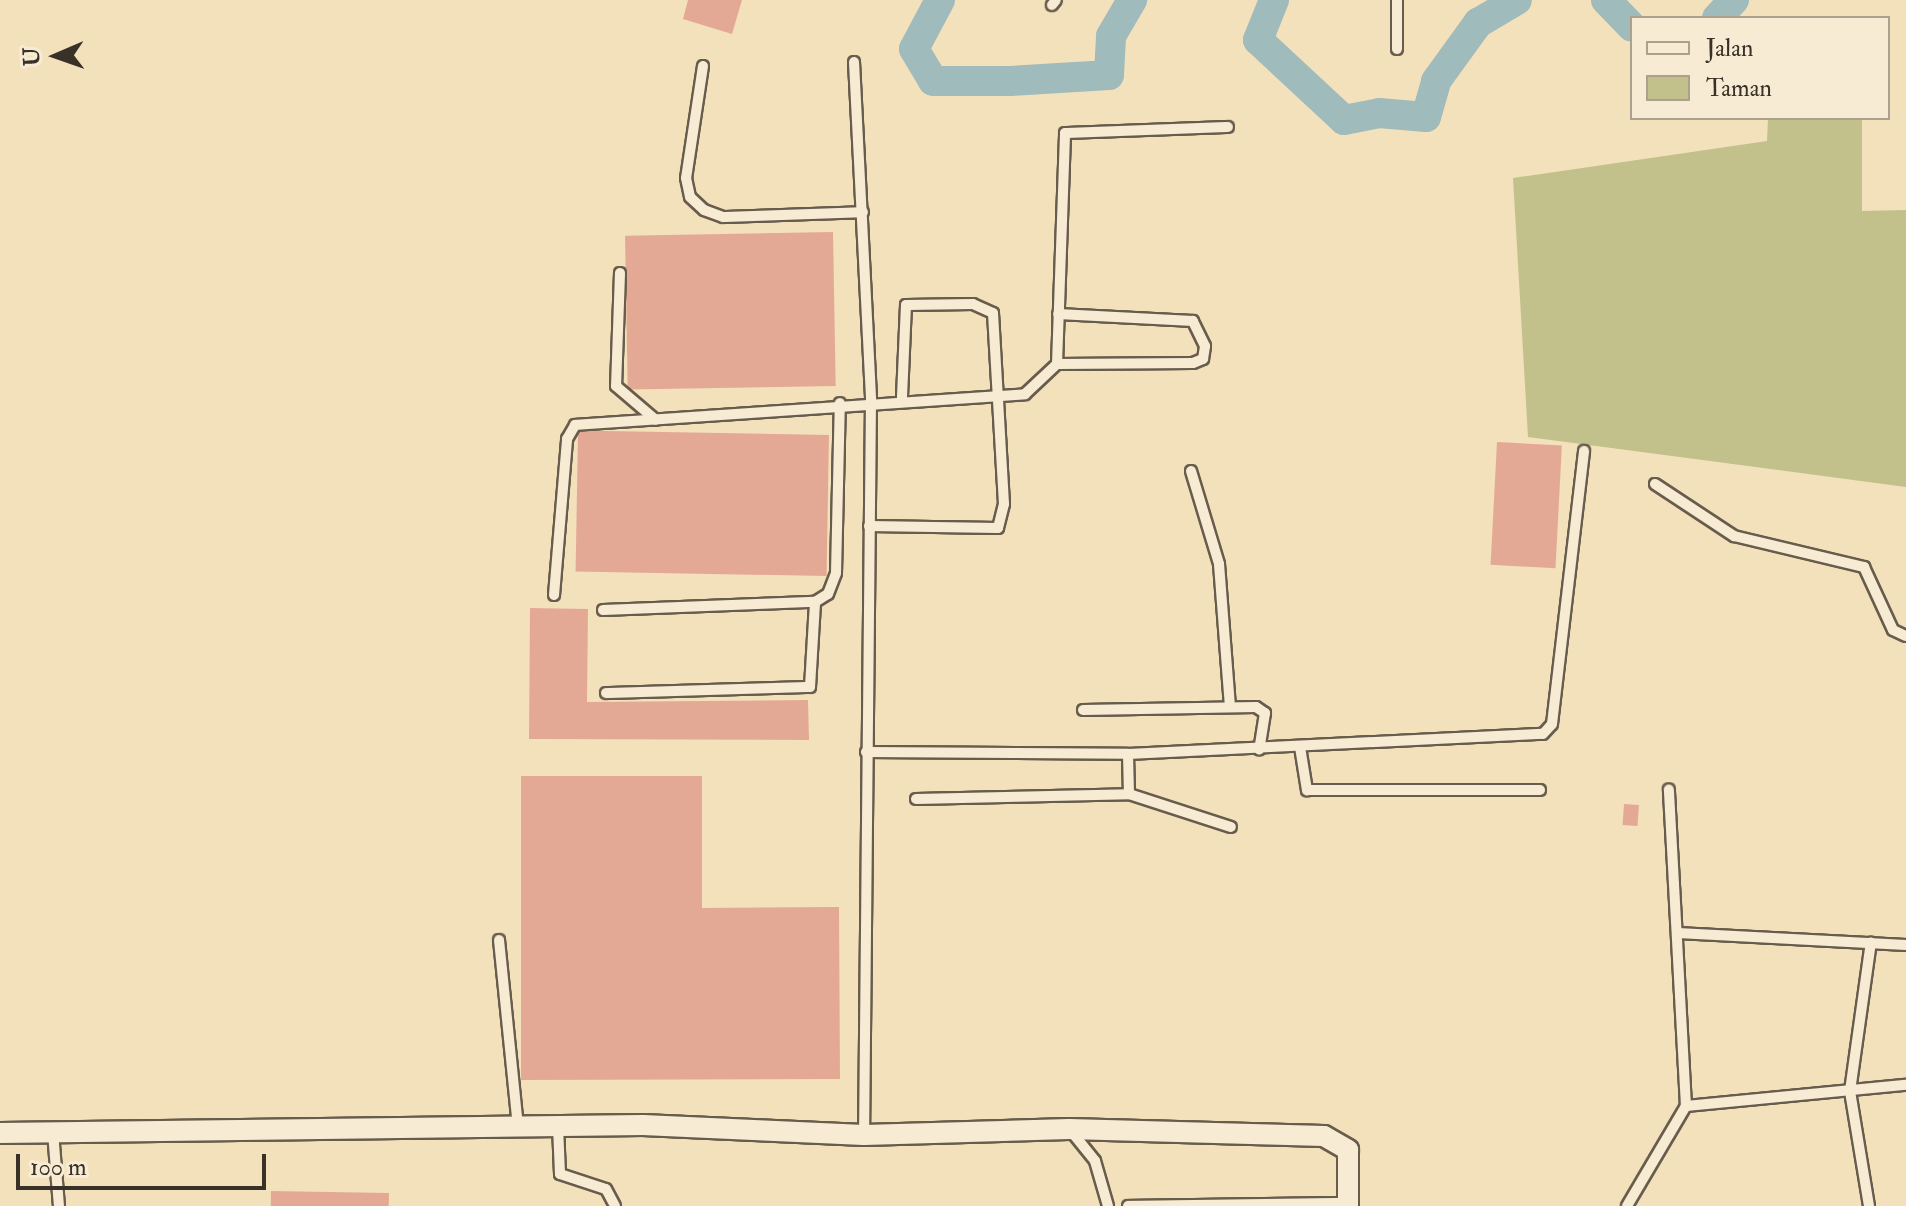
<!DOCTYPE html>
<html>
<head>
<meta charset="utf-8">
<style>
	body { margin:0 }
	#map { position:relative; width:1906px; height:1206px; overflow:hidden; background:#f3e1bc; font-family:"IM FELL Double Pica",serif }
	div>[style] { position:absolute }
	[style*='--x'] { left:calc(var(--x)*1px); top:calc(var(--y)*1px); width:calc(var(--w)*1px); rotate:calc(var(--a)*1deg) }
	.green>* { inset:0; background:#c2c18c }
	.river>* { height:30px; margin:-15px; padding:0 15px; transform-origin:15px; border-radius:15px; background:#a0bbbb }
	.building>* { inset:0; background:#e4a994; transform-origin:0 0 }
	.roads { filter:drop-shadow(2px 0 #685c4c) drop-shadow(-2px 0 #685c4c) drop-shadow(0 2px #685c4c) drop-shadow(0 -2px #685c4c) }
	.service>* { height:10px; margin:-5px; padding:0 5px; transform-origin:5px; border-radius:5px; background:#f7ecd3 }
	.minor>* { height:20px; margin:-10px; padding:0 10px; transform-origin:10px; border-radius:10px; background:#f7ecd3 }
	span { translate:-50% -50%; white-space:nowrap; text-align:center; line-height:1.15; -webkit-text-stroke:7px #f7ecd3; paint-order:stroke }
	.legend { position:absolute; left:1630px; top:16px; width:260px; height:104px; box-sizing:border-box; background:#f7ecd3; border:2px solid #aba18e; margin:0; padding:10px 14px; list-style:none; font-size:24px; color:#393027 }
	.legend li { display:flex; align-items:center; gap:16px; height:40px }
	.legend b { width:40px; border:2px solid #aba18e }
	.north { position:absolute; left:16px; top:16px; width:80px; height:80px; -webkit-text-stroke:6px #f7ecd3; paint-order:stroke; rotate:268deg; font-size:22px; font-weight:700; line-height:32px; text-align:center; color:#393027 }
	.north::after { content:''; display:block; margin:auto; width:28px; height:36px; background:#393027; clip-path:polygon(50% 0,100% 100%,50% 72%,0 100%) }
	.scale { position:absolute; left:16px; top:1154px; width:250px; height:36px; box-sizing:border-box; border:4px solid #393027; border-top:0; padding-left:10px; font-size:24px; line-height:28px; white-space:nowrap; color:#393027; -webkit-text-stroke:6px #f7ecd3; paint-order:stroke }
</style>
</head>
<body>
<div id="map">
	<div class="green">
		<i style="clip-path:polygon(1768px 118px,1862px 118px,1862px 211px,1906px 210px,1906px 487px,1528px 437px,1513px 178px,1767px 141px)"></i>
	</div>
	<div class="river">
		<i style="--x:940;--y:0;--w:55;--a:118"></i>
		<i style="--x:914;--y:49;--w:37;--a:59"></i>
		<i style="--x:933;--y:81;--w:77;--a:0"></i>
		<i style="--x:1010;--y:81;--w:99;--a:-3.5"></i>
		<i style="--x:1109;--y:75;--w:39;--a:-87"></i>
		<i style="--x:1111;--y:36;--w:42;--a:-59.7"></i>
		<i style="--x:1274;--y:0;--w:43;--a:111.8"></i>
		<i style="--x:1258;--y:40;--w:117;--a:42.9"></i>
		<i style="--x:1344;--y:120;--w:36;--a:-11"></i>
		<i style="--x:1379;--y:113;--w:47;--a:4.9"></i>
		<i style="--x:1426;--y:117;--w:37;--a:-74"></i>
		<i style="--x:1436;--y:81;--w:72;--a:-54.1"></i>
		<i style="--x:1478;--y:23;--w:45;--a:-30.5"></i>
		<i style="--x:1606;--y:0;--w:37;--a:46"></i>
		<i style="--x:1717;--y:18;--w:25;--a:-47"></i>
	</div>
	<div class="building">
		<i style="clip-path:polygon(688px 0,742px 0,732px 34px,683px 19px)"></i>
		<i style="left:833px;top:232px;width:154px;height:208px;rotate:89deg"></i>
		<i style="left:829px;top:435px;width:141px;height:251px;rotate:91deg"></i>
		<i style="left:1497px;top:442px;width:65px;height:123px;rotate:3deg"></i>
		<i style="clip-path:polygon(530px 608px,588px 609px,587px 702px,808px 700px,809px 740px,529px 739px)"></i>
		<i style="clip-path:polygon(521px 776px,702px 776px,702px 908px,839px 907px,840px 1079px,521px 1080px)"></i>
		<i style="left:1624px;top:804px;width:15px;height:21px;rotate:4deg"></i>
		<i style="left:271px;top:1191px;width:118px;height:15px;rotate:1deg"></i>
	</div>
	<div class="roads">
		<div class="service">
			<i style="--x:1052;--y:5;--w:6;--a:-51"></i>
			<i style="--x:1397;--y:49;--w:49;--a:-90"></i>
			<i style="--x:854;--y:62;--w:337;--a:87.1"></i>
			<i style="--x:871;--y:399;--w:736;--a:90.54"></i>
			<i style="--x:703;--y:66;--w:113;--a:98.6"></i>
			<i style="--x:686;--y:178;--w:19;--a:78"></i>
			<i style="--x:690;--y:197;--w:19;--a:43"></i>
			<i style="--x:704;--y:210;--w:20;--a:20"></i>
			<i style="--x:723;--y:217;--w:140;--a:-2"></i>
			<i style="--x:620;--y:273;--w:113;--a:92"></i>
			<i style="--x:616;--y:386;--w:52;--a:40.4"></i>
			<i style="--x:1057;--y:364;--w:136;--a:-0.4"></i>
			<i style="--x:1193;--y:363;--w:11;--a:-22"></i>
			<i style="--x:1203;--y:359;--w:13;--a:-81"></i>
			<i style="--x:1205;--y:346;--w:28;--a:-116"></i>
			<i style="--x:1193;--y:321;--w:135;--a:-177"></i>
			<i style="--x:1191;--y:471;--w:97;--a:73.2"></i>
			<i style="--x:1219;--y:564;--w:143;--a:85.6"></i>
			<i style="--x:1655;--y:484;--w:95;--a:33.4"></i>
			<i style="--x:1734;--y:536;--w:134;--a:13.4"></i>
			<i style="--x:1864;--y:567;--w:69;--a:65.3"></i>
			<i style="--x:1893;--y:630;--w:14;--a:25"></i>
			<i style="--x:869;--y:526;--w:129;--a:0.9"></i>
			<i style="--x:998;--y:528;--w:25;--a:-76"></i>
			<i style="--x:1004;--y:504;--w:191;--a:-93.3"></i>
			<i style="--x:993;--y:313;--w:22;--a:-156"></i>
			<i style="--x:973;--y:304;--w:67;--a:179.1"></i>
			<i style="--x:906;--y:305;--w:93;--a:92.5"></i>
			<i style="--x:554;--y:595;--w:157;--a:-85.2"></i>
			<i style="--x:567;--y:439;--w:16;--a:-60"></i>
			<i style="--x:575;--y:425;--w:451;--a:-3.9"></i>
			<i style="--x:1025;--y:394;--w:44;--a:-43.2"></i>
			<i style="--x:1057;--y:364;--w:231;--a:-88"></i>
			<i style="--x:1065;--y:133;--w:163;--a:-2.1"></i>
			<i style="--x:603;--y:610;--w:212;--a:-2.2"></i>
			<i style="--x:815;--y:602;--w:15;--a:-32"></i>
			<i style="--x:828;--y:594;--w:22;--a:-69"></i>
			<i style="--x:836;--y:573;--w:170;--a:-88.7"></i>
			<i style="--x:606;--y:693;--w:204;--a:-1.7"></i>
			<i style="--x:810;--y:687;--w:85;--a:-86.6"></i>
			<i style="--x:1083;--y:710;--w:173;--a:-1"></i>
			<i style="--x:1256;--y:707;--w:11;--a:34"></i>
			<i style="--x:1265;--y:713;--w:37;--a:99"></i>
			<i style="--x:1300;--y:747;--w:44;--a:80.8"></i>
			<i style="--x:1307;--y:790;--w:233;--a:0"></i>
			<i style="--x:866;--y:752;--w:262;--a:0.4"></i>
			<i style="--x:1128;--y:754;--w:415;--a:-2.8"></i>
			<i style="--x:1543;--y:734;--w:13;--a:-48"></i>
			<i style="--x:1552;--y:724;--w:275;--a:-83.3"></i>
			<i style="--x:1128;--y:754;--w:40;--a:88.6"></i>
			<i style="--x:916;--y:799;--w:213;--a:-1.3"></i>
			<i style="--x:1129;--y:794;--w:107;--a:17.9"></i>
			<i style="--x:1678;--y:933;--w:228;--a:3"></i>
			<i style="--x:499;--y:940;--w:188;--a:84.2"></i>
			<i style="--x:1686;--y:1106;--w:221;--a:-5.5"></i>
			<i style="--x:558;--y:1126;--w:48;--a:87.6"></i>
			<i style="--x:560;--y:1174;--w:48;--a:18.1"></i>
			<i style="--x:606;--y:1189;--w:19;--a:62"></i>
			<i style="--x:1071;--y:1131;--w:38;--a:51"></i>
			<i style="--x:1095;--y:1161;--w:47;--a:73.9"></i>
			<i style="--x:53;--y:1132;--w:74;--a:85.4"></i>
			<i style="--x:1128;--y:1206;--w:220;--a:-0.8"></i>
			<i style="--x:1627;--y:1206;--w:116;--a:-59.5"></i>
			<i style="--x:1686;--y:1106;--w:317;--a:-93.1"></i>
			<i style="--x:1869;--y:1206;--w:117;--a:-99.4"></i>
			<i style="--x:1850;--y:1091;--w:150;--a:-82"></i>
		</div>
		<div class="minor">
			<i style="--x:0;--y:1133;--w:643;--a:-0.71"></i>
			<i style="--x:643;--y:1125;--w:221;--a:2.6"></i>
			<i style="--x:864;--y:1135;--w:205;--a:-1.7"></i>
			<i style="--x:1069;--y:1129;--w:255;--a:1.6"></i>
			<i style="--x:1324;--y:1136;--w:28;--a:30"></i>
			<i style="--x:1348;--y:1150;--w:56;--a:90"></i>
		</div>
	</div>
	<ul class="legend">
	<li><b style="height:10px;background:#f7ecd3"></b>Jalan</li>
	<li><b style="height:22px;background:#c2c18c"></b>Taman</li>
	</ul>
	<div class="north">U</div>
	<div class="scale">100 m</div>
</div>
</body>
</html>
